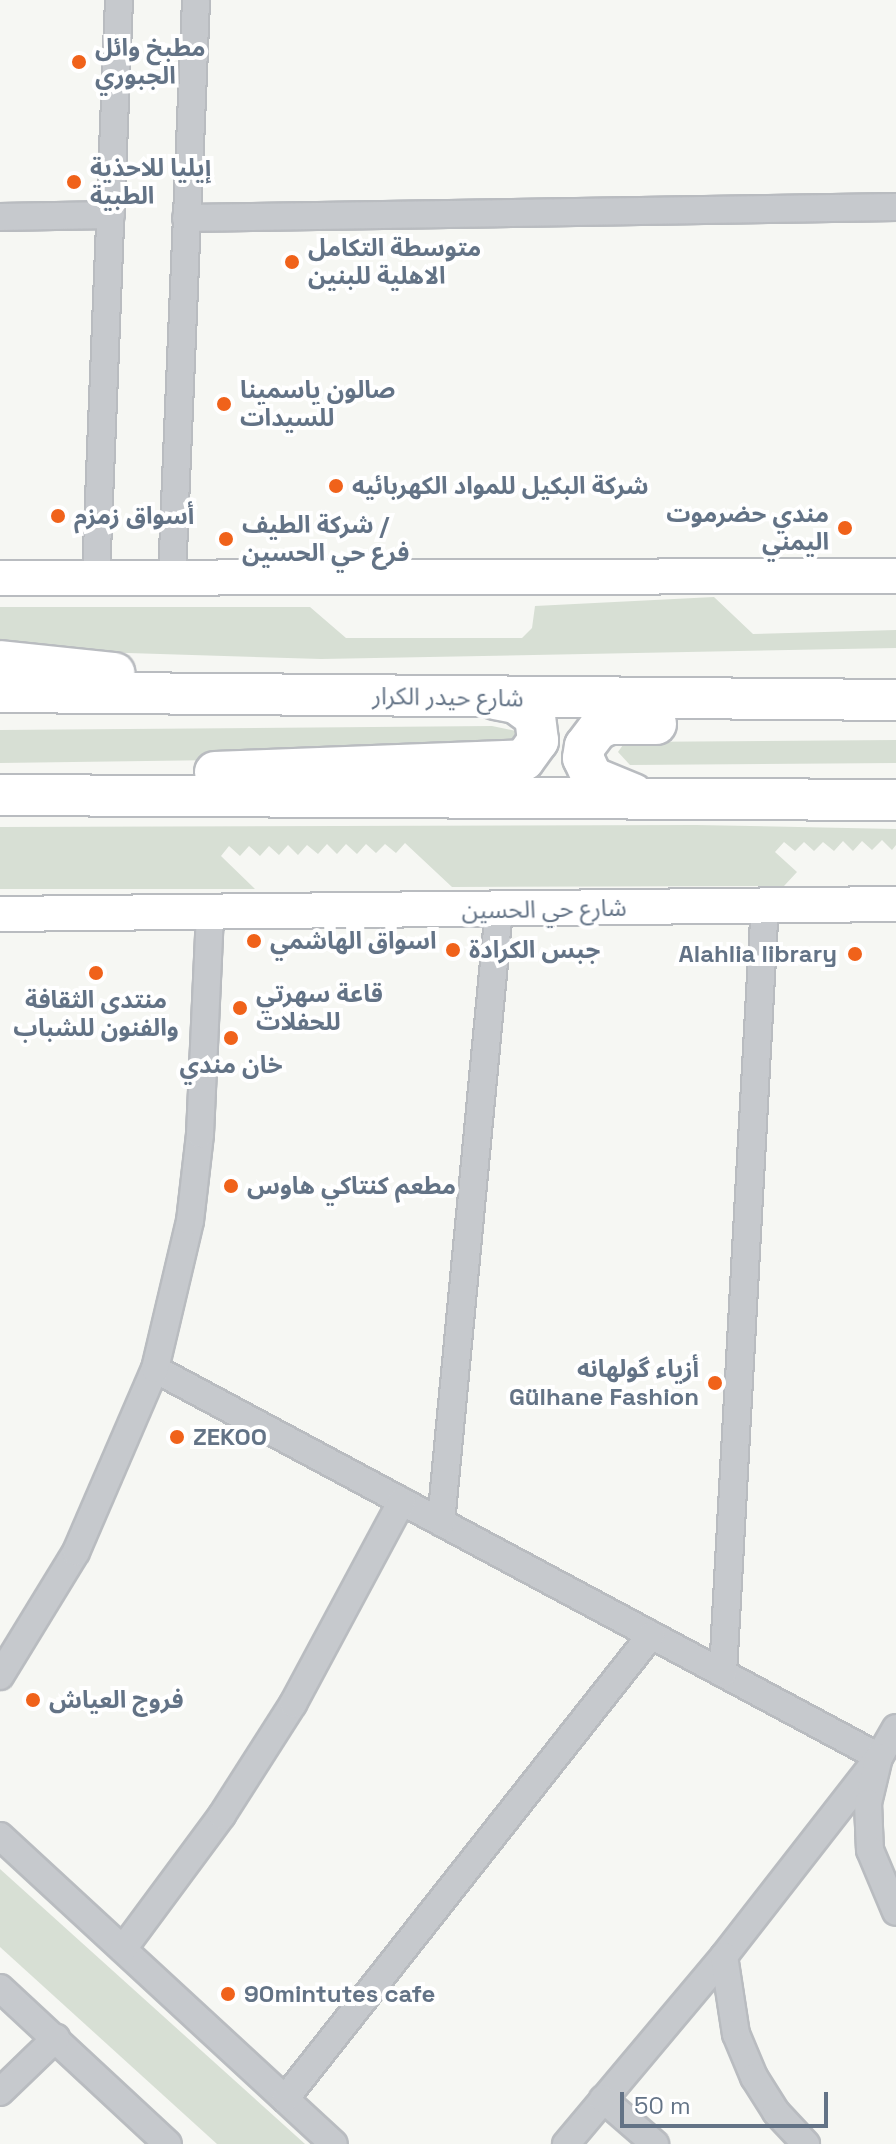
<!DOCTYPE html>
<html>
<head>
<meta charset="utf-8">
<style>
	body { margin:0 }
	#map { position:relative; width:896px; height:2144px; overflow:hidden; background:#f6f7f3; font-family:"Space Grotesk","Noto Sans Arabic",sans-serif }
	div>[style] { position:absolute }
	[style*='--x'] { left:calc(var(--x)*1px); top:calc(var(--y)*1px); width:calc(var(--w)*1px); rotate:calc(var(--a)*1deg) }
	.green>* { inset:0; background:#d7dfd4 }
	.roads { filter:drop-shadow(2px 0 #b9bcc0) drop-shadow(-2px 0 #b9bcc0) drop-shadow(0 2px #b9bcc0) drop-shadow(0 -2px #b9bcc0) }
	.minor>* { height:26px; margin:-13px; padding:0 13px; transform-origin:13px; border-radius:13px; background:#c6c9cd }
	.major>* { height:34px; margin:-17px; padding:0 17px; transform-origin:17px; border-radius:17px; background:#fff }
	.highway>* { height:40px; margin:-20px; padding:0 20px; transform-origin:20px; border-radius:20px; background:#fff }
	.dots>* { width:22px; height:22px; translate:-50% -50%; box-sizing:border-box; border:4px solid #fff; border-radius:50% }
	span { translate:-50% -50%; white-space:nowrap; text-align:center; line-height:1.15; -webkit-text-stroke:8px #fff; paint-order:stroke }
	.poi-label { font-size:24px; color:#637386; font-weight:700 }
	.left { translate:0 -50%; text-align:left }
	.right { translate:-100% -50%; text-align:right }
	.street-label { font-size:24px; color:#637386 }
	.scale { position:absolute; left:620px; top:2092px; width:208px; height:36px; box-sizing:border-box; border:4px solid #637386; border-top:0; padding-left:10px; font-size:24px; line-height:28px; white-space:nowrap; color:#637386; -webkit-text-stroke:6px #fff; paint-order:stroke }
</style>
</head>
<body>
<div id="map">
	<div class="green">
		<i style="clip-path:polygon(714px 597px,753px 634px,896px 630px,896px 648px,321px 659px,0 649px,0 607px,310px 607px,346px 638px,522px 638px,532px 628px,535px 606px)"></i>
		<i style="clip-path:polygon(492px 726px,516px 731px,520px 740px,294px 759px,0 763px,0 730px)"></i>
		<i style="clip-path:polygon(896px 740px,896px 763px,630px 765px,618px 752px,625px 742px)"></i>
		<i style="clip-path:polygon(696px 825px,896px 829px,896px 845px,892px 850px,882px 840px,872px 850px,862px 841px,853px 851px,843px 841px,834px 851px,823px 842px,814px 851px,804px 842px,795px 851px,784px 842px,775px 852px,797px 872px,784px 886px,452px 887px,405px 843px,396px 853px,385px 844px,376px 853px,366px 844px,357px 854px,346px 844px,337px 854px,327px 844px,318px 854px,307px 845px,298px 855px,288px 845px,279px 855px,269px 846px,260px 856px,249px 846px,240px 856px,229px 846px,221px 856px,255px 889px,0 889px,0 827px)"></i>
		<i style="clip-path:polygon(0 1869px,305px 2144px,217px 2144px,0 1947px)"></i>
	</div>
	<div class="roads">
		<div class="minor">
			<i style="--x:0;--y:217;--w:111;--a:-1"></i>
			<i style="--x:186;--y:218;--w:710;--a:-0.89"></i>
			<i style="--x:96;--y:575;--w:575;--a:-87.71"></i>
			<i style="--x:172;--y:576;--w:576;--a:-87.61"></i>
			<i style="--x:155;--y:1369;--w:821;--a:28.19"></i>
			<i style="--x:879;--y:1757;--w:252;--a:127.9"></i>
			<i style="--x:724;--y:1956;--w:246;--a:130"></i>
			<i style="--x:441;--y:1522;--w:615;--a:-84.59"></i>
			<i style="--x:723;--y:1673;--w:771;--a:-86.88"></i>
			<i style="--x:0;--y:1676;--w:145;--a:-58.5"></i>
			<i style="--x:76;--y:1552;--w:199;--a:-66.7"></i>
			<i style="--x:155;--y:1369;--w:152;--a:-76.7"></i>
			<i style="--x:190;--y:1221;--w:88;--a:-83.4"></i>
			<i style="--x:200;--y:1134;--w:219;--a:-87.4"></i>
			<i style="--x:896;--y:1728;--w:34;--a:120"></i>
			<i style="--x:879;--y:1757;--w:47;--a:103.4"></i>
			<i style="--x:868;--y:1803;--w:47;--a:87.6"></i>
			<i style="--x:870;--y:1850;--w:67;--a:67.2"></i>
			<i style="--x:0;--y:1836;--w:454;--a:42.7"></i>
			<i style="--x:123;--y:1949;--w:167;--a:-53.5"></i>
			<i style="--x:222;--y:1815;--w:132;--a:-57.4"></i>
			<i style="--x:293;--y:1704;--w:230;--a:-61.8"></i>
			<i style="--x:724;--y:1956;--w:79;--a:81.3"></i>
			<i style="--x:736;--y:2034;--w:47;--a:67.3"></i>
			<i style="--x:754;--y:2077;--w:41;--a:57.8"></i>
			<i style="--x:776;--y:2112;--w:44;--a:46.8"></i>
			<i style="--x:0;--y:1988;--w:229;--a:42.9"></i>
			<i style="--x:0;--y:2092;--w:78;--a:-44"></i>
			<i style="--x:285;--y:2099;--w:591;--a:-51.73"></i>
			<i style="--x:603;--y:2099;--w:69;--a:40.9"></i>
		</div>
		<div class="major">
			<i style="--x:0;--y:578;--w:896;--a:-0.13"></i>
			<i style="--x:0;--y:914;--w:896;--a:-0.64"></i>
		</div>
		<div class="highway">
			<i style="--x:0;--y:661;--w:115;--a:6"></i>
			<i style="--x:0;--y:692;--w:896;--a:0.51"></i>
			<i style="--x:215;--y:772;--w:309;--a:-2.2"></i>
			<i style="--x:524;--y:760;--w:24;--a:-54"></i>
			<i style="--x:538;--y:741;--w:24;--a:-97"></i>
			<i style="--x:535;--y:717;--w:24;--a:-144"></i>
			<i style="--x:516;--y:703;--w:21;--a:-169"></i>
			<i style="--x:633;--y:794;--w:44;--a:-157.5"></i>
			<i style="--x:592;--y:777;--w:21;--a:-115"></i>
			<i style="--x:583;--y:758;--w:12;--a:-81"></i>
			<i style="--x:585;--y:746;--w:21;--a:-53"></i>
			<i style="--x:598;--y:729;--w:13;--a:-23"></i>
			<i style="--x:610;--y:724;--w:46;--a:0"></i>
			<i style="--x:0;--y:795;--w:896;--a:0.32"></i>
		</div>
	</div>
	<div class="dots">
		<i style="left:79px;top:62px;background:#f0621a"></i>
		<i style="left:74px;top:182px;background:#f0621a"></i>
		<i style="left:292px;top:262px;background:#f0621a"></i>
		<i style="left:224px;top:404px;background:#f0621a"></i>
		<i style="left:336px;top:486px;background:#f0621a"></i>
		<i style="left:58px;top:516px;background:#f0621a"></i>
		<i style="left:845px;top:528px;background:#f0621a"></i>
		<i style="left:226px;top:539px;background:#f0621a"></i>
		<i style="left:254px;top:941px;background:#f0621a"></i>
		<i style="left:453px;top:950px;background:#f0621a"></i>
		<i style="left:855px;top:954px;background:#f0621a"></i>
		<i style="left:96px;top:973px;background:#f0621a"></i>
		<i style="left:240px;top:1008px;background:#f0621a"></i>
		<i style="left:231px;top:1038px;background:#f0621a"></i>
		<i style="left:231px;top:1186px;background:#f0621a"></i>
		<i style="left:715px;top:1383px;background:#f0621a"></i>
		<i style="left:177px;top:1437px;background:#f0621a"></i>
		<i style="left:33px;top:1700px;background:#f0621a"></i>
		<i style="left:228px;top:1994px;background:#f0621a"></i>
	</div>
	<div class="poi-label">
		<span class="left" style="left:95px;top:62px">مطبخ وائل<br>الجبوري</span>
		<span class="left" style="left:90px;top:182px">إيليا للاحذية<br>الطبية</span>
		<span class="left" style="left:308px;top:262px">متوسطة التكامل<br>الاهلية للبنين</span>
		<span class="left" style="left:240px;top:404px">صالون ياسمينا<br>للسيدات</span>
		<span class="left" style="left:352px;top:486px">شركة البكيل للمواد الكهربائيه</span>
		<span class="right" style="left:829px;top:528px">مندي حضرموت<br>اليمني</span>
		<span class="left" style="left:74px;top:516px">أسواق زمزم</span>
		<span class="left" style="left:242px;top:539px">شركة الطيف /<br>فرع حي الحسين</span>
		<span class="left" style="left:270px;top:941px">اسواق الهاشمي</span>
		<span class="left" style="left:469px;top:950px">جبس الكرادة</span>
		<span class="right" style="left:837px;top:954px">Alahlia library</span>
		<span class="left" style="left:256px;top:1008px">قاعة سهرتي<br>للحفلات</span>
		<span style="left:96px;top:1014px">منتدى الثقافة<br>والفنون للشباب</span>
		<span style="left:231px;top:1065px">خان مندي</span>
		<span class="left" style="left:247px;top:1186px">مطعم كنتاكي هاوس</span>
		<span class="right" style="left:699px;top:1383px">أزياء گولهانه<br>Gülhane Fashion</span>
		<span class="left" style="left:193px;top:1437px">ZEKOO</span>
		<span class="left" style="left:49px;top:1700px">فروج العياش</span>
		<span class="left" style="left:244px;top:1994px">90mintutes cafe</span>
	</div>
	<div class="street-label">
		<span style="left:448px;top:697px;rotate:1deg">شارع حيدر الكرار</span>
		<span style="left:544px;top:909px;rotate:-1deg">شارع حي الحسين</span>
	</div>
	<div class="scale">50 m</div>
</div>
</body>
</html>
